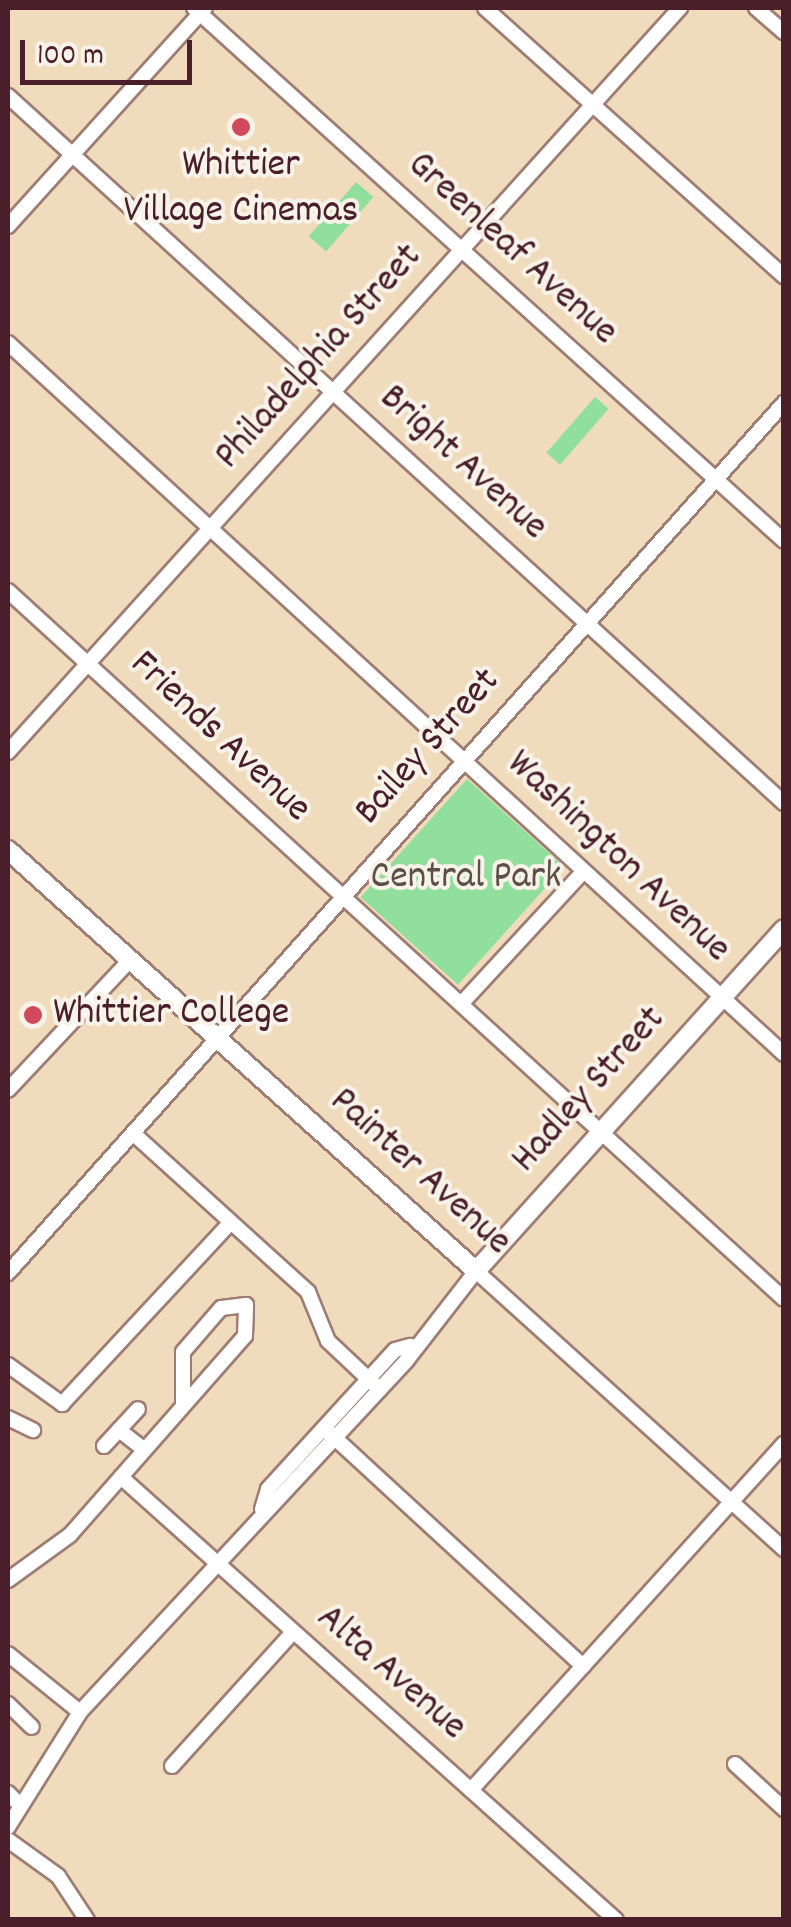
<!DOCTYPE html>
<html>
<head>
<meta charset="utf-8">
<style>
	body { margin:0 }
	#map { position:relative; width:791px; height:1927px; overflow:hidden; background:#f1dbbd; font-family:Dekko,sans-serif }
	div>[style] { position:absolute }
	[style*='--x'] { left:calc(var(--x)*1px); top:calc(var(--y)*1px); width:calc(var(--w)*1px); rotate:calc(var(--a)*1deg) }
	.green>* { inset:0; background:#91df9d; transform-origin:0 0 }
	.roads { filter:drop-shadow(2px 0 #9e7d74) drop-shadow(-2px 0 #9e7d74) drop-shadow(0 2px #9e7d74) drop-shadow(0 -2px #9e7d74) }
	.minor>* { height:14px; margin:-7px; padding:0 7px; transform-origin:7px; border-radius:7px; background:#fff }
	.major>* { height:18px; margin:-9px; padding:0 9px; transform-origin:9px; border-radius:9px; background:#fff }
	.dots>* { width:28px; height:28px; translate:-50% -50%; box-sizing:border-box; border:5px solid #f7f3e8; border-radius:50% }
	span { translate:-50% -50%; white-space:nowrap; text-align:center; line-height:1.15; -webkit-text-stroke:8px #f7f3e8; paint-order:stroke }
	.poi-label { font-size:40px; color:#4a1f2b }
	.left { translate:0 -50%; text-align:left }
	.street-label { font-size:40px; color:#4a1f2b }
	.park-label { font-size:40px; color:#5c4f48 }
	.frame { position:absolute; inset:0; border:10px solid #4a1f2b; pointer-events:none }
	.scale { position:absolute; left:20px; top:40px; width:172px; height:45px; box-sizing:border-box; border:5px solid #4a1f2b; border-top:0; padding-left:12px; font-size:30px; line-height:35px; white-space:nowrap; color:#4a1f2b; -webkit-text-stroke:8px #f7f3e8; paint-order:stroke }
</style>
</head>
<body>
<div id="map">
	<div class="green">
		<i style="left:356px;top:182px;width:23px;height:72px;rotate:41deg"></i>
		<i style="left:595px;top:397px;width:18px;height:74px;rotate:41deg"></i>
		<i style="left:467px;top:779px;width:131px;height:159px;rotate:42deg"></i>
	</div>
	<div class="roads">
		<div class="minor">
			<i style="--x:194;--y:8;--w:795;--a:42.09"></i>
			<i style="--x:485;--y:8;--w:402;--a:41.9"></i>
			<i style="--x:756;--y:8;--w:37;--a:41"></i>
			<i style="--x:8;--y:96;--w:1050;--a:42.34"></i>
			<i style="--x:8;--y:226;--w:294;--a:-47.9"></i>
			<i style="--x:8;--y:343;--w:1052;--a:42.5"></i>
			<i style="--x:8;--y:591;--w:1050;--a:42.38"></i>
			<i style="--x:8;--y:752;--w:1003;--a:-47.91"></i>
			<i style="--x:462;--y:1003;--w:178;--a:-47.3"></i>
			<i style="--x:8;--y:1090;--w:178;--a:-46.8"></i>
			<i style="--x:135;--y:1135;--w:234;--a:42.2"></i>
			<i style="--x:308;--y:1292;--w:53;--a:67.8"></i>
			<i style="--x:328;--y:1341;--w:71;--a:43.3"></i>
			<i style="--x:8;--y:1273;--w:1166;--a:-48.27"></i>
			<i style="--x:8;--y:1365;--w:67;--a:35.8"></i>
			<i style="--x:62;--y:1404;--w:248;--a:-47.1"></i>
			<i style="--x:8;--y:1418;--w:28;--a:26"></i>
			<i style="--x:324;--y:1428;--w:352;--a:42.6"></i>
			<i style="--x:119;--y:1430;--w:31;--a:38"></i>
			<i style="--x:104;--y:1446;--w:50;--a:-47.4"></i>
			<i style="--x:121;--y:1477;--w:664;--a:41.83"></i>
			<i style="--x:262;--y:1509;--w:21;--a:-73"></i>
			<i style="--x:268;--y:1489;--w:188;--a:-47.6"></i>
			<i style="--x:395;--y:1350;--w:16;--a:-15"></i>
			<i style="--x:8;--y:1580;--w:77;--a:-36"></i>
			<i style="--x:70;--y:1535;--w:265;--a:-48.7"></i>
			<i style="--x:245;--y:1336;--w:31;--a:-88"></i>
			<i style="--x:246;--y:1305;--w:25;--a:173"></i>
			<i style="--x:221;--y:1308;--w:58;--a:130.8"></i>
			<i style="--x:183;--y:1352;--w:51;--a:90"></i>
			<i style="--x:8;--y:1654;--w:92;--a:38.9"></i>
			<i style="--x:8;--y:1704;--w:33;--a:44"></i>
			<i style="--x:735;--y:1764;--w:67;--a:42.6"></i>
			<i style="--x:172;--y:1766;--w:181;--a:-47.9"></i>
			<i style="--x:471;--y:1790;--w:467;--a:-47.9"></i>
			<i style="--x:8;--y:1793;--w:17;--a:45"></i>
			<i style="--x:8;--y:1827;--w:136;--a:-57.9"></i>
			<i style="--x:80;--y:1712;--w:480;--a:-47.1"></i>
			<i style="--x:407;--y:1360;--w:113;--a:-52.2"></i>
			<i style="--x:476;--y:1271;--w:415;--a:42.1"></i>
			<i style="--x:8;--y:1840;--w:62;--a:35.8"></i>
			<i style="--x:58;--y:1876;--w:53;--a:56.6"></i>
		</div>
		<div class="major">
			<i style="--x:8;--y:850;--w:629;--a:41.97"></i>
			<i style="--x:476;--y:1271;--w:460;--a:-48"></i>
		</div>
	</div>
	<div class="dots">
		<i style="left:241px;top:127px;background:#d1495b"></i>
		<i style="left:33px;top:1015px;background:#d1495b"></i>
	</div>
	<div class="poi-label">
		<span style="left:241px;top:190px">Whittier<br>Village Cinemas</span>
		<span class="left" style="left:53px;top:1015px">Whittier College</span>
	</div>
	<div class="street-label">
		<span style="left:511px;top:250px;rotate:42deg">Greenleaf Avenue</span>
		<span style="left:320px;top:358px;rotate:-48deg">Philadelphia Street</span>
		<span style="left:462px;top:464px;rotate:42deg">Bright Avenue</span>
		<span style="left:219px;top:738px;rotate:43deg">Friends Avenue</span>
		<span style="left:429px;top:748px;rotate:-48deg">Bailey Street</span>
		<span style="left:617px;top:858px;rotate:43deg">Washington Avenue</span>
		<span style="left:590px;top:1091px;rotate:-48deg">Hadley Street</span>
		<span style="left:419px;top:1173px;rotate:42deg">Painter Avenue</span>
		<span style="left:390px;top:1674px;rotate:41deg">Alta Avenue</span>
	</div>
	<div class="park-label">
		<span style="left:466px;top:879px">Central Park</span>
	</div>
	<div class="frame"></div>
	<div class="scale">100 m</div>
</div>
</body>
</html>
